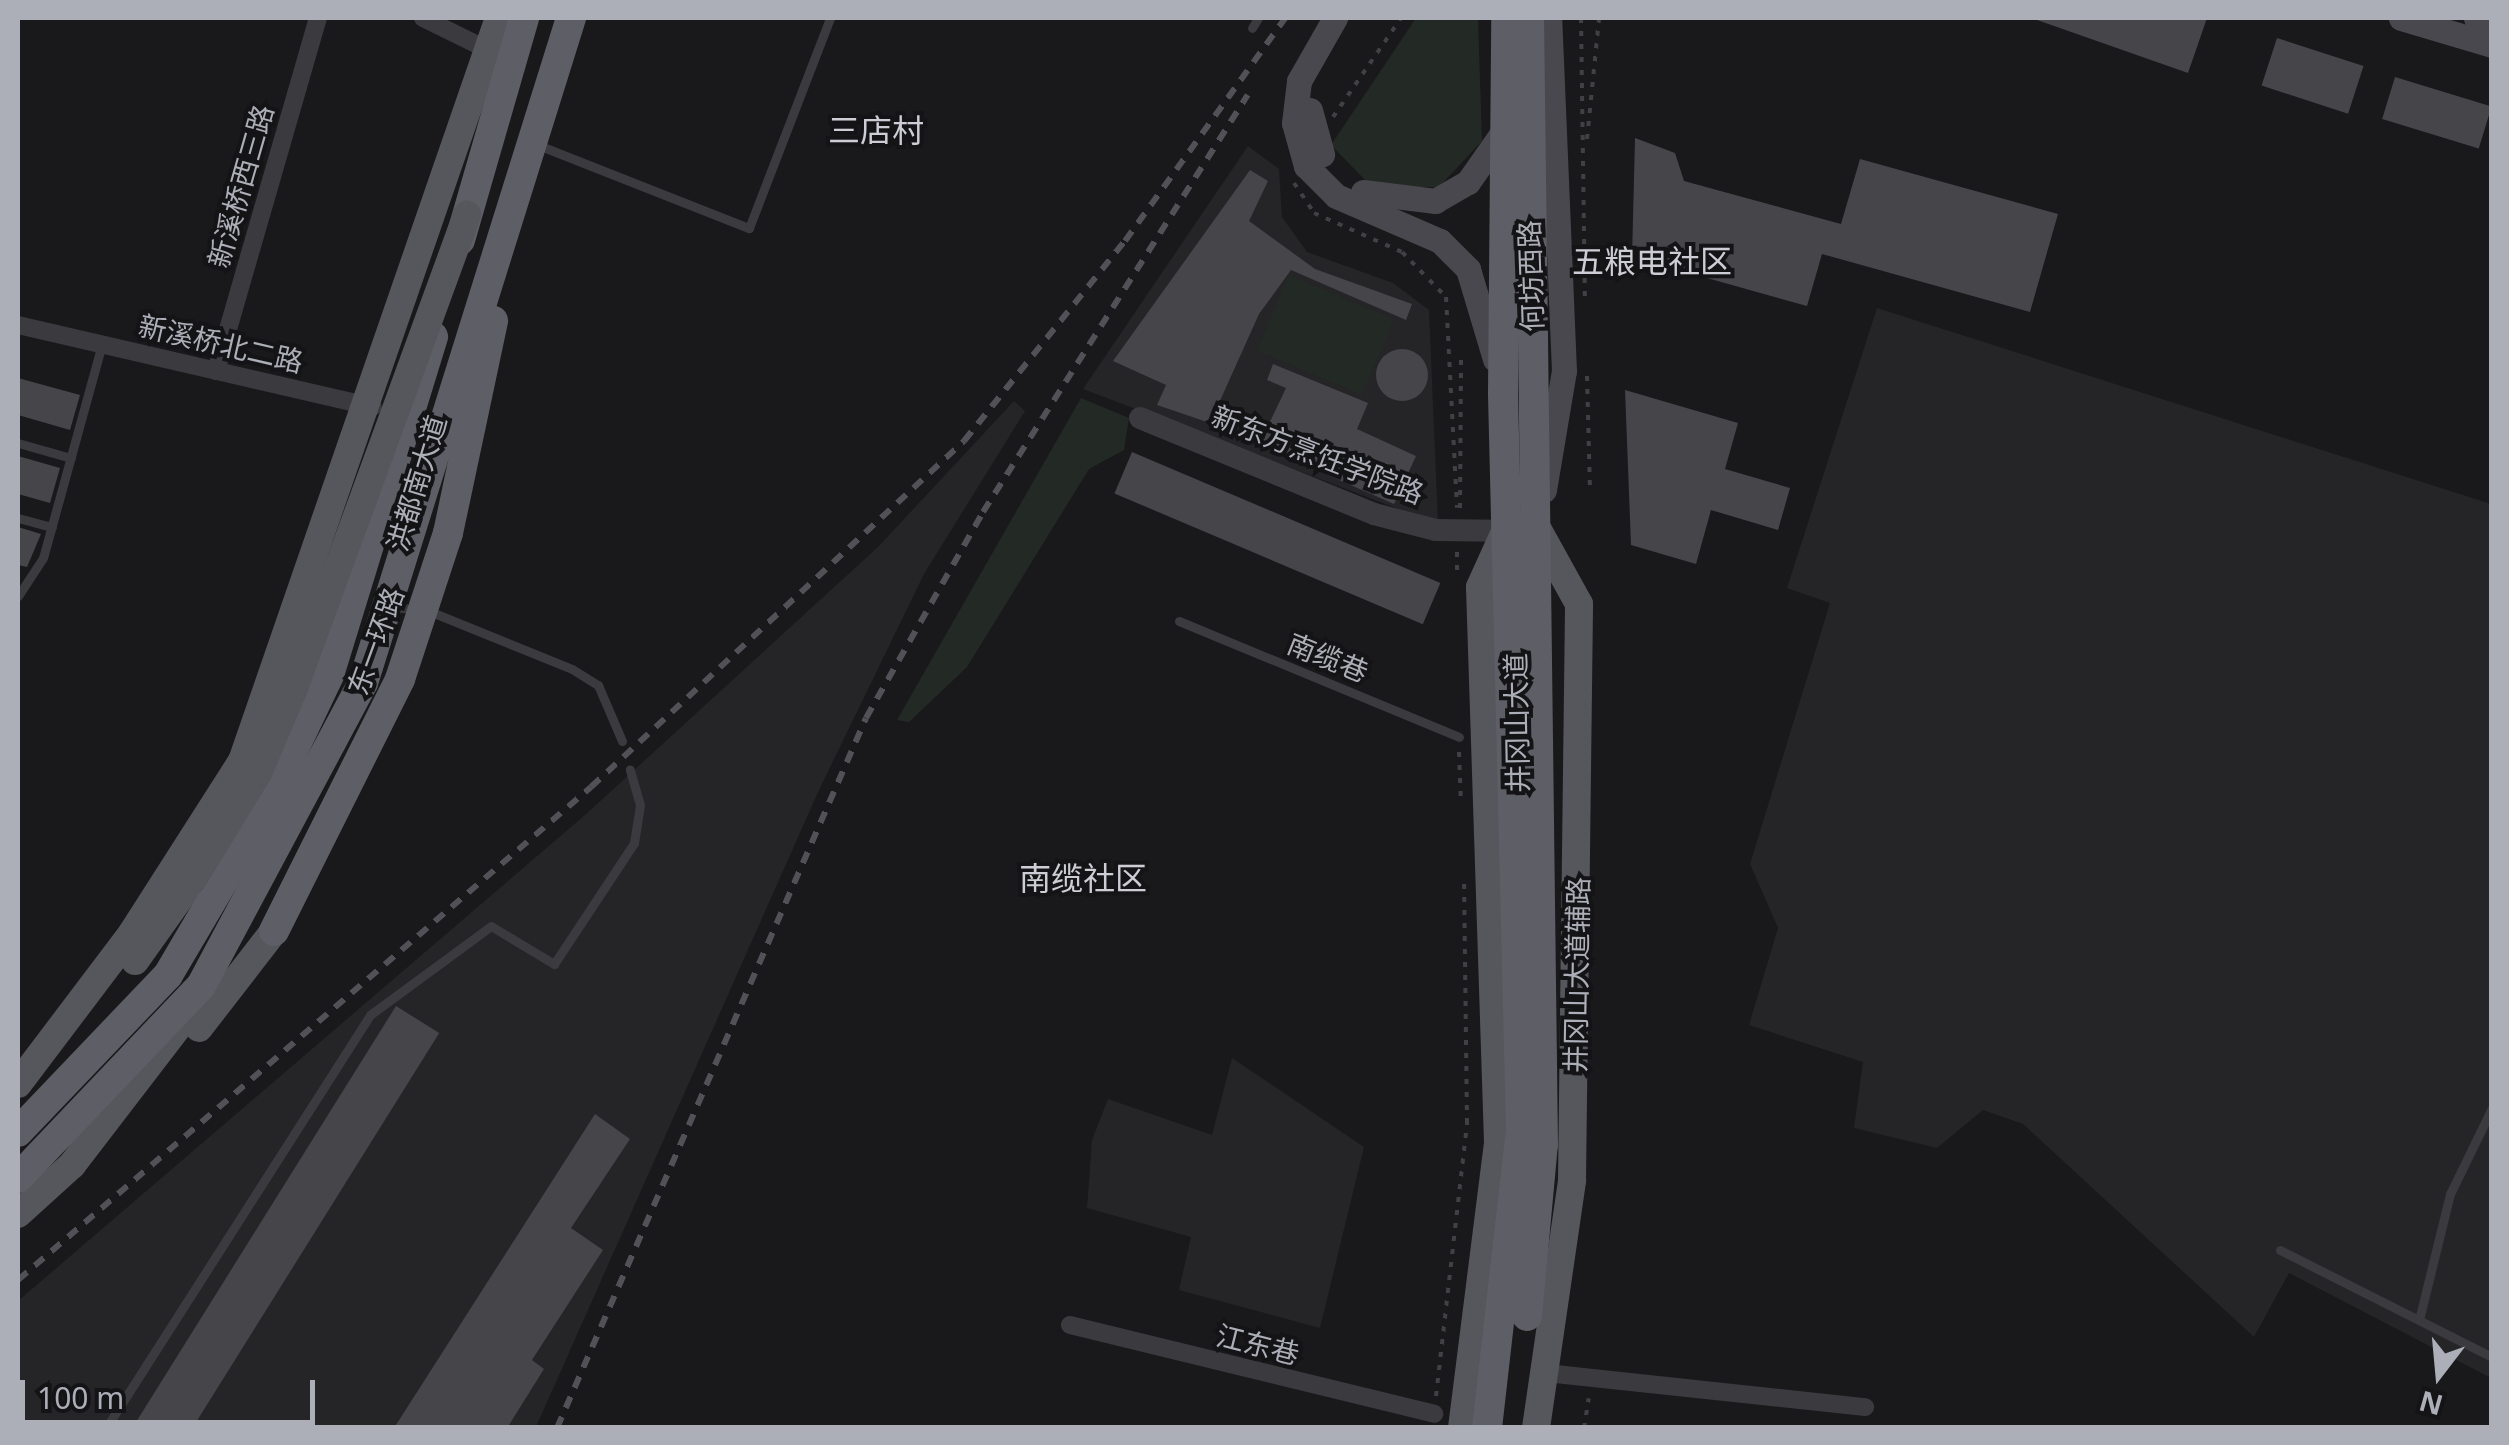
<!DOCTYPE html>
<html>
<head>
<meta charset="utf-8">
<style>
	body { margin:0 }
	#map { position:relative; width:2509px; height:1445px; overflow:hidden; background:#19181a; font-family:"Noto Sans","Noto Sans SC",sans-serif }
	div>[style] { position:absolute }
	[style*='--x'] { left:calc(var(--x)*1px); top:calc(var(--y)*1px); width:calc(var(--w)*1px); rotate:calc(var(--a)*1deg) }
	.built>* { inset:0; background:#252427 }
	.green>* { inset:0; background:#232a25; transform-origin:0 0 }
	.building>* { inset:0; background:#46454a; transform-origin:0 0 }
	.round { border-radius:50% }
	.path>* { height:4px; margin-top:-2px; transform-origin:0; background:repeating-linear-gradient(90deg,#404045 0 5px,transparent 0 13px) }
	.service>* { height:9px; margin:-4.5px; padding:0 4.5px; transform-origin:4.5px; border-radius:4.5px; background:#3a3a3f }
	.minor>* { height:18px; margin:-9px; padding:0 9px; transform-origin:9px; border-radius:9px; background:#3a3a3f }
	.tertiary>* { height:22px; margin:-11px; padding:0 11px; transform-origin:11px; border-radius:11px; background:#3a3a3f }
	.secondary>* { height:25px; margin:-12.5px; padding:0 12.5px; transform-origin:12.5px; border-radius:12.5px; background:#48484e }
	.primary>* { height:28px; margin:-14px; padding:0 14px; transform-origin:14px; border-radius:14px; background:#56565d }
	.trunk>* { height:30px; margin:-15px; padding:0 15px; transform-origin:15px; border-radius:15px; background:#5e5e66 }
	.rail>* { height:6px; margin-top:-3px; transform-origin:0; background:repeating-linear-gradient(90deg,#515157 0 12px,transparent 0 22px) }
	.secondary-bridge>* { height:25px; margin:-12.5px; padding:0 12.5px; transform-origin:12.5px; border-radius:12.5px; background:#48484e }
	.primary-bridge>* { height:28px; margin:-14px; padding:0 14px; transform-origin:14px; border-radius:14px; background:#56565d }
	.trunk-bridge>* { height:30px; margin:-15px; padding:0 15px; transform-origin:15px; border-radius:15px; background:#5e5e66 }
	span { translate:-50% -50%; white-space:nowrap; text-align:center; line-height:1.15; -webkit-text-stroke:8px #141315; paint-order:stroke }
	.street-label { font-size:28px; color:#acaeb8 }
	.quarter-label { font-size:32px; color:#cdcdd5 }
	.frame { position:absolute; inset:0; border:20px solid #acaeb8; pointer-events:none }
	.north { position:absolute; left:2389px; top:1325px; width:100px; height:100px; -webkit-text-stroke:8px #141315; paint-order:stroke; rotate:196deg; font-size:28px; font-weight:700; line-height:40px; text-align:center; color:#acaeb8 }
	.north::after { content:''; display:block; margin:auto; width:35px; height:45px; background:#acaeb8; clip-path:polygon(50% 0,100% 100%,50% 72%,0 100%) }
	.scale { position:absolute; left:20px; top:1380px; width:295px; height:45px; box-sizing:border-box; border:5px solid #acaeb8; border-top:0; padding-left:12px; font-size:30px; line-height:35px; white-space:nowrap; color:#acaeb8; -webkit-text-stroke:8px #141315; paint-order:stroke }
</style>
</head>
<body>
<div id="map">
	<div class="built">
		<i style="clip-path:polygon(1248px 146px,1279px 169px,1282px 217px,1307px 252px,1393px 283px,1429px 310px,1438px 524px,1083px 389px)"></i>
		<i style="clip-path:polygon(1877px 308px,2491px 504px,2491px 1378px,2289px 1273px,2254px 1337px,2023px 1124px,1983px 1110px,1937px 1148px,1854px 1128px,1863px 1062px,1749px 1025px,1778px 928px,1750px 864px,1830px 603px,1787px 588px)"></i>
		<i style="clip-path:polygon(1014px 401px,1025px 411px,924px 574px,819px 790px,536px 1427px,18px 1427px,18px 1301px,585px 815px,878px 547px)"></i>
		<i style="clip-path:polygon(1232px 1058px,1364px 1147px,1320px 1328px,1179px 1290px,1191px 1237px,1087px 1208px,1092px 1140px,1108px 1099px,1212px 1135px)"></i>
	</div>
	<div class="green">
		<i style="clip-path:polygon(1416px 18px,1478px 18px,1482px 141px,1439px 187px,1372px 187px,1331px 145px)"></i>
		<i style="left:1289px;top:275px;width:114px;height:82px;rotate:23deg"></i>
		<i style="clip-path:polygon(1081px 398px,1129px 418px,1124px 450px,1089px 469px,967px 667px,909px 722px,897px 720px)"></i>
	</div>
	<div class="building">
		<i style="clip-path:polygon(2031px 18px,2207px 18px,2188px 73px)"></i>
		<i style="left:2277px;top:38px;width:91px;height:50px;rotate:18deg"></i>
		<i style="left:2395px;top:77px;width:101px;height:44px;rotate:17deg"></i>
		<i style="clip-path:polygon(1635px 138px,1675px 153px,1684px 181px,1841px 224px,1860px 159px,2058px 214px,2030px 312px,1822px 254px,1807px 306px,1632px 257px)"></i>
		<i style="clip-path:polygon(1250px 170px,1268px 181px,1249px 221px,1315px 269px,1412px 304px,1406px 320px,1291px 270px,1259px 314px,1210px 423px,1157px 405px,1166px 385px,1113px 361px)"></i>
		<i class="round" style="left:1376px;top:349px;width:52px;height:52px"></i>
		<i style="clip-path:polygon(1273px 364px,1368px 403px,1357px 429px,1416px 456px,1394px 504px,1259px 445px,1286px 388px,1267px 380px)"></i>
		<i style="clip-path:polygon(18px 378px,80px 395px,70px 430px,18px 415px)"></i>
		<i style="clip-path:polygon(1625px 390px,1738px 423px,1725px 469px,1790px 488px,1778px 530px,1711px 510px,1696px 564px,1631px 545px)"></i>
		<i style="left:1132px;top:452px;width:335px;height:45px;rotate:23deg"></i>
		<i style="clip-path:polygon(18px 456px,60px 468px,50px 503px,18px 494px)"></i>
		<i style="clip-path:polygon(18px 527px,41px 534px,27px 567px,18px 565px)"></i>
		<i style="left:396px;top:1006px;width:51px;height:500px;rotate:32deg"></i>
		<i style="clip-path:polygon(595px 1114px,630px 1139px,571px 1228px,603px 1250px,532px 1360px,544px 1369px,507px 1428px,394px 1428px)"></i>
	</div>
	<div class="path">
		<i style="--x:1581;--y:18;--w:286;--a:89.2"></i>
		<i style="--x:1333;--y:117;--w:120;--a:-55.5"></i>
		<i style="--x:1587;--y:139;--w:122;--a:-84.3"></i>
		<i style="--x:1294;--y:183;--w:36;--a:56"></i>
		<i style="--x:1314;--y:213;--w:96;--a:23.9"></i>
		<i style="--x:1402;--y:252;--w:63;--a:45.6"></i>
		<i style="--x:1446;--y:297;--w:211;--a:87"></i>
		<i style="--x:1587;--y:376;--w:115;--a:88.5"></i>
		<i style="--x:1460;--y:508;--w:155;--a:-89.6"></i>
		<i style="--x:1457;--y:552;--w:26;--a:90"></i>
		<i style="--x:1459;--y:752;--w:51;--a:87.8"></i>
		<i style="--x:1436;--y:1396;--w:275;--a:-83.5"></i>
		<i style="--x:1467;--y:1123;--w:241;--a:-90.7"></i>
		<i style="--x:1584;--y:1428;--w:30;--a:-81"></i>
	</div>
	<div class="service">
		<i style="--x:1252;--y:28;--w:12;--a:-59"></i>
		<i style="--x:538;--y:145;--w:227;--a:21.5"></i>
		<i style="--x:749;--y:228;--w:225;--a:-68.9"></i>
		<i style="--x:18;--y:443;--w:55;--a:15.8"></i>
		<i style="--x:18;--y:518;--w:35;--a:15"></i>
		<i style="--x:18;--y:596;--w:45;--a:-56.7"></i>
		<i style="--x:43;--y:558;--w:222;--a:-74.6"></i>
		<i style="--x:393;--y:607;--w:36;--a:6"></i>
		<i style="--x:429;--y:611;--w:154;--a:22.1"></i>
		<i style="--x:572;--y:669;--w:31;--a:32"></i>
		<i style="--x:598;--y:685;--w:61;--a:66.8"></i>
		<i style="--x:1179;--y:621;--w:303;--a:22.5"></i>
		<i style="--x:2280;--y:1250;--w:237;--a:26.8"></i>
		<i style="--x:2419;--y:1320;--w:130;--a:-76.2"></i>
		<i style="--x:2450;--y:1194;--w:96;--a:-64"></i>
		<i style="--x:106;--y:1428;--w:490;--a:-57.4"></i>
		<i style="--x:370;--y:1015;--w:150;--a:-36.3"></i>
		<i style="--x:491;--y:926;--w:74;--a:31.1"></i>
		<i style="--x:554;--y:964;--w:145;--a:-56.5"></i>
		<i style="--x:634;--y:843;--w:38;--a:-81"></i>
		<i style="--x:640;--y:805;--w:37;--a:-106"></i>
	</div>
	<div class="minor">
		<i style="--x:423;--y:18;--w:72;--a:26.2"></i>
		<i style="--x:18;--y:325;--w:364;--a:13"></i>
		<i style="--x:216;--y:371;--w:367;--a:-73.9"></i>
		<i style="--x:1070;--y:1325;--w:375;--a:13.7"></i>
		<i style="--x:1546;--y:1373;--w:321;--a:6.1"></i>
	</div>
	<div class="tertiary">
		<i style="--x:1140;--y:418;--w:253;--a:22.3"></i>
		<i style="--x:1374;--y:514;--w:64;--a:14.5"></i>
		<i style="--x:1436;--y:530;--w:83;--a:0.7"></i>
	</div>
	<div class="secondary">
		<i style="--x:2401;--y:18;--w:95;--a:16.5"></i>
		<i style="--x:2476;--y:18;--w:17;--a:17"></i>
		<i style="--x:1294;--y:123;--w:42;--a:-83.2"></i>
		<i style="--x:1299;--y:81;--w:73;--a:-60.3"></i>
		<i style="--x:1306;--y:166;--w:42;--a:45"></i>
		<i style="--x:1336;--y:196;--w:113;--a:23.4"></i>
		<i style="--x:1440;--y:241;--w:40;--a:45"></i>
		<i style="--x:1468;--y:269;--w:94;--a:73.3"></i>
		<i style="--x:1363;--y:192;--w:73;--a:7.1"></i>
		<i style="--x:1435;--y:201;--w:38;--a:-30"></i>
		<i style="--x:1468;--y:182;--w:61;--a:-55"></i>
		<i style="--x:1544;--y:490;--w:121;--a:-80.5"></i>
		<i style="--x:1564;--y:371;--w:353;--a:-92.4"></i>
	</div>
	<div class="primary">
		<i style="--x:135;--y:961;--w:98;--a:-54.5"></i>
		<i style="--x:199;--y:1028;--w:123;--a:-52.3"></i>
		<i style="--x:18;--y:1084;--w:189;--a:-52.9"></i>
		<i style="--x:132;--y:933;--w:204;--a:-57.4"></i>
		<i style="--x:242;--y:761;--w:786;--a:-70.92"></i>
		<i style="--x:18;--y:1214;--w:73;--a:-42.2"></i>
		<i style="--x:72;--y:1165;--w:215;--a:-52.5"></i>
		<i style="--x:1462;--y:1428;--w:288;--a:-82.8"></i>
		<i style="--x:1498;--y:1142;--w:555;--a:-91.86"></i>
		<i style="--x:1480;--y:587;--w:60;--a:-65.6"></i>
		<i style="--x:1536;--y:1428;--w:251;--a:-81.7"></i>
		<i style="--x:1572;--y:1180;--w:576;--a:-89.3"></i>
		<i style="--x:1579;--y:604;--w:85;--a:-119"></i>
	</div>
	<div class="trunk">
		<i style="--x:460;--y:240;--w:231;--a:-73.9"></i>
		<i style="--x:18;--y:1132;--w:217;--a:-46.3"></i>
		<i style="--x:168;--y:975;--w:189;--a:-59.5"></i>
		<i style="--x:264;--y:812;--w:152;--a:-64.6"></i>
		<i style="--x:329;--y:675;--w:354;--a:-72.9"></i>
		<i style="--x:1527;--y:1316;--w:172;--a:-84.7"></i>
		<i style="--x:1543;--y:1145;--w:1127;--a:-90.71"></i>
		<i style="--x:1487;--y:1428;--w:299;--a:-83.5"></i>
		<i style="--x:1521;--y:1131;--w:739;--a:-91.4"></i>
		<i style="--x:1503;--y:392;--w:374;--a:-89.5"></i>
	</div>
	<div class="rail">
		<i style="--x:18;--y:1280;--w:756;--a:-40.71"></i>
		<i style="--x:591;--y:787;--w:509;--a:-42.85"></i>
		<i style="--x:964;--y:441;--w:257;--a:-51.2"></i>
		<i style="--x:1125;--y:241;--w:274;--a:-54.3"></i>
		<i style="--x:557;--y:1428;--w:774;--a:-66.48"></i>
		<i style="--x:866;--y:718;--w:237;--a:-60.4"></i>
		<i style="--x:983;--y:512;--w:494;--a:-57.6"></i>
	</div>
	<div class="secondary-bridge">
		<i style="--x:1310;--y:110;--w:46;--a:74.7"></i>
		<i style="--x:1294;--y:123;--w:45;--a:74.4"></i>
	</div>
	<div class="primary-bridge">
		<i style="--x:192;--y:881;--w:127;--a:-58.6"></i>
		<i style="--x:258;--y:773;--w:92;--a:-67"></i>
		<i style="--x:294;--y:688;--w:504;--a:-69.91"></i>
	</div>
	<div class="trunk-bridge">
		<i style="--x:274;--y:931;--w:282;--a:-63.4"></i>
		<i style="--x:400;--y:679;--w:154;--a:-71.8"></i>
		<i style="--x:448;--y:533;--w:217;--a:-78"></i>
		<i style="--x:18;--y:1178;--w:265;--a:-46.4"></i>
		<i style="--x:201;--y:986;--w:344;--a:-61.9"></i>
		<i style="--x:363;--y:683;--w:697;--a:-72.63"></i>
	</div>
	<div class="street-label">
		<span style="left:240px;top:186px;rotate:-74deg">新溪桥西三路</span>
		<span style="left:1530px;top:276px;rotate:-92deg">何坊西路</span>
		<span style="left:221px;top:343px;rotate:13deg">新溪桥北二路</span>
		<span style="left:1318px;top:454px;rotate:21deg">新东方烹饪学院路</span>
		<span style="left:416px;top:483px;rotate:-73deg">洪都南大道</span>
		<span style="left:375px;top:641px;rotate:-70deg">东一环路</span>
		<span style="left:1328px;top:657px;rotate:22deg">南缆巷</span>
		<span style="left:1516px;top:723px;rotate:-91deg">井冈山大道</span>
		<span style="left:1576px;top:975px;rotate:-89deg">井冈山大道辅路</span>
		<span style="left:1258px;top:1344px;rotate:14deg">江东巷</span>
	</div>
	<div class="quarter-label">
		<span style="left:876px;top:130px">三店村</span>
		<span style="left:1652px;top:261px">五粮电社区</span>
		<span style="left:1083px;top:878px">南缆社区</span>
	</div>
	<div class="frame"></div>
	<div class="north">N</div>
	<div class="scale">100 m</div>
</div>
</body>
</html>
